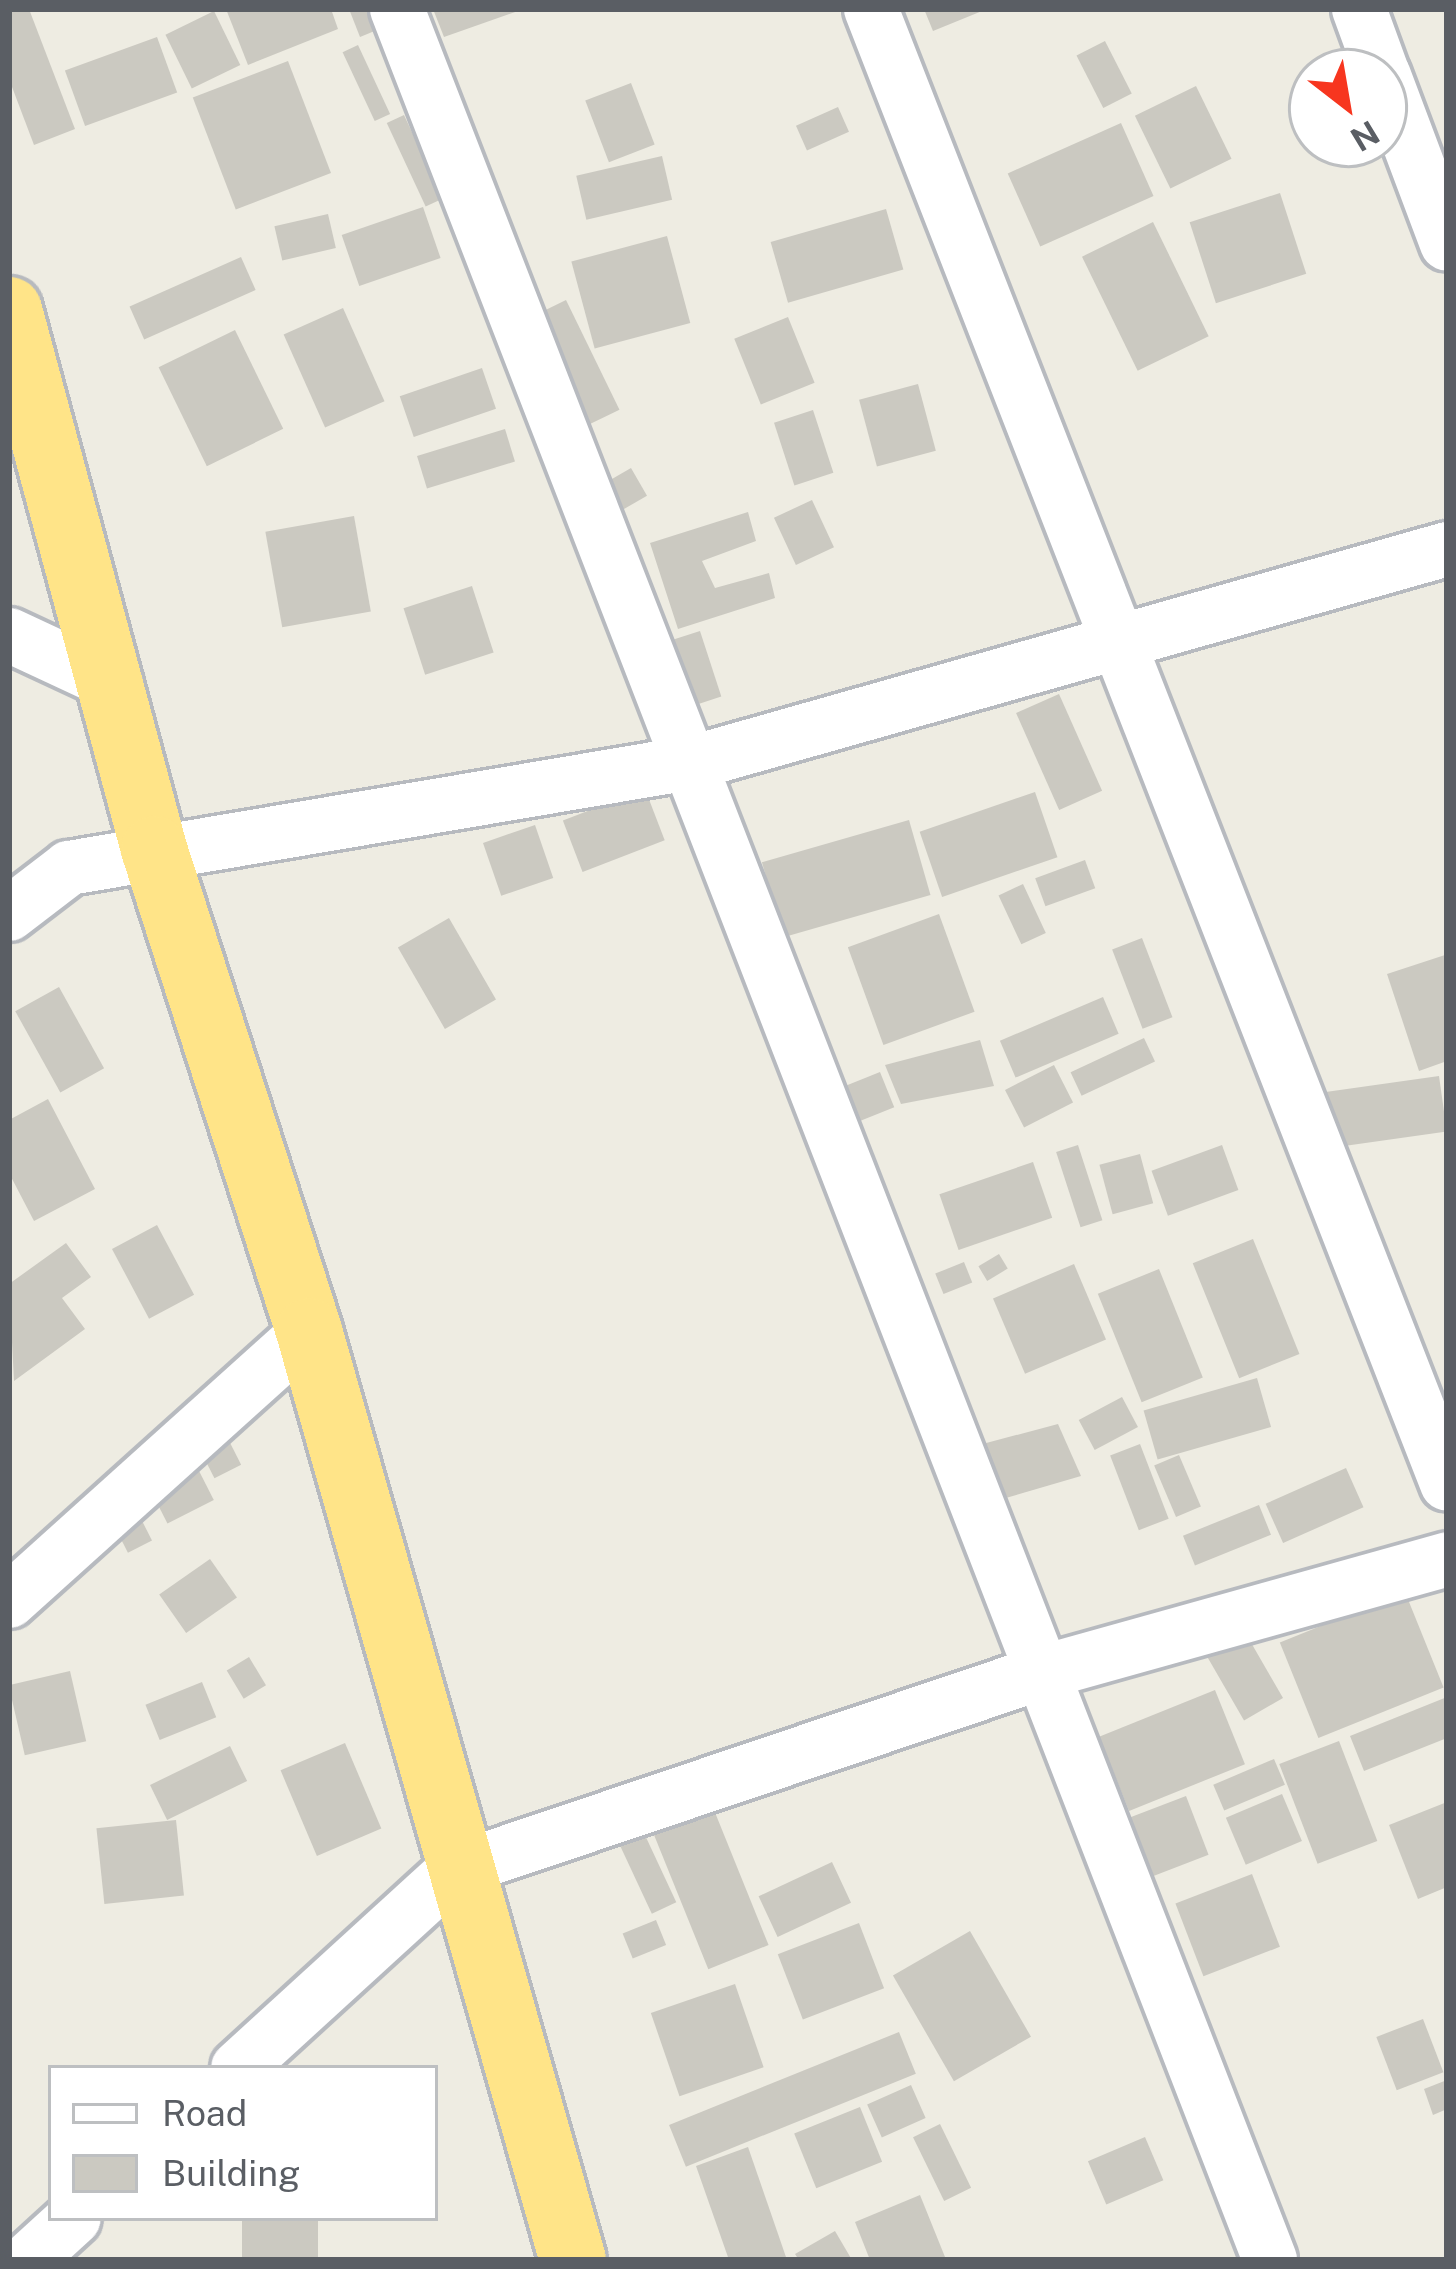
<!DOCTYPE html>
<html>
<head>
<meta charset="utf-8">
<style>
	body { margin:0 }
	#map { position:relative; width:1456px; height:2269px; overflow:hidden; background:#eeece2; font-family:"Public Sans",sans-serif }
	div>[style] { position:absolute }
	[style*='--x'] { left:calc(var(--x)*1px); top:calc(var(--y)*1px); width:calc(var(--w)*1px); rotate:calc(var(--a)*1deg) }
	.building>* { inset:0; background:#cbc9c1; transform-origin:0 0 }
	.roads { filter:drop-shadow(3px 0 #b7babf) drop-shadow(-3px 0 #b7babf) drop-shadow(0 3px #b7babf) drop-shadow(0 -3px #b7babf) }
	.street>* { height:54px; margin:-27px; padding:0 27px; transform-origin:27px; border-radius:27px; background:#fff }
	.highway>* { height:66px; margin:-33px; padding:0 33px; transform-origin:33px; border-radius:33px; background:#ffe488 }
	span { translate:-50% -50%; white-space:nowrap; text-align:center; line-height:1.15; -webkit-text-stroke:12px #fff; paint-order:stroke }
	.frame { position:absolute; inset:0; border:12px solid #5a5e64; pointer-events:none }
	.legend { position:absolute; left:48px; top:2065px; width:390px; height:156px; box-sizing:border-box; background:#fff; border:3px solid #bdbfc1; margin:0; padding:15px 21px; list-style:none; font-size:36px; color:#5a5e64 }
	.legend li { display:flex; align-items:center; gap:24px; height:60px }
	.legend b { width:60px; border:3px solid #bdbfc1 }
	.north { position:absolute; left:1288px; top:48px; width:120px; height:120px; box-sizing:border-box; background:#fff; border:3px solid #bdbfc1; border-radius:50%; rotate:149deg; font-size:33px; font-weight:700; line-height:48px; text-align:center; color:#5a5e64 }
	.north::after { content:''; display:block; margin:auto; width:42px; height:54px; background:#f7361f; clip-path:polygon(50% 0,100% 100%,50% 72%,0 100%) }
</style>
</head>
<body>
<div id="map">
	<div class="building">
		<i style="clip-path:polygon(9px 9px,29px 9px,75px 129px,34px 145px,9px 79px)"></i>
		<i style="clip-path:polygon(226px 9px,331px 9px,338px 29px,248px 65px)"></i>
		<i style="clip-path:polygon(349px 9px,369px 9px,377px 30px,360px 37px)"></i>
		<i style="clip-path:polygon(433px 9px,521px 9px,521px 10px,444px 37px)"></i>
		<i style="clip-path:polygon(924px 9px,987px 9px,933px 31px)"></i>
		<i style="left:214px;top:11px;width:60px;height:54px;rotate:64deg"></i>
		<i style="left:157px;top:37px;width:59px;height:98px;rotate:70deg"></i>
		<i style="left:1105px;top:41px;width:59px;height:32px;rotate:63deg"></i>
		<i style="left:358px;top:45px;width:76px;height:17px;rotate:65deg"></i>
		<i style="left:288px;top:61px;width:120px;height:102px;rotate:69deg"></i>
		<i style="left:631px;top:83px;width:66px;height:49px;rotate:69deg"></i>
		<i style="left:1196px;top:86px;width:81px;height:68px;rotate:64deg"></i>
		<i style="left:838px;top:107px;width:27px;height:46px;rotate:66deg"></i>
		<i style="left:404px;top:115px;width:92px;height:19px;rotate:65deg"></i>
		<i style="left:1121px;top:123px;width:80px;height:124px;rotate:66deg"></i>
		<i style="left:662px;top:156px;width:45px;height:88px;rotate:77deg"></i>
		<i style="left:1280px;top:193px;width:85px;height:95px;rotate:72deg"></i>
		<i style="left:423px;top:207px;width:54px;height:86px;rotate:71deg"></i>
		<i style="left:886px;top:209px;width:63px;height:120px;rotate:74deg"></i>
		<i style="left:328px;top:214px;width:35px;height:55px;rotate:77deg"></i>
		<i style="left:1153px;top:222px;width:127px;height:79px;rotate:64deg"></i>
		<i style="left:667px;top:236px;width:90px;height:99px;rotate:75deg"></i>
		<i style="left:241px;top:257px;width:36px;height:122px;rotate:66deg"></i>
		<i style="left:566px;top:300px;width:122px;height:42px;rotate:64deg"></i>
		<i style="left:343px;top:308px;width:102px;height:65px;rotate:66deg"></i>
		<i style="left:788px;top:317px;width:71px;height:58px;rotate:68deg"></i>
		<i style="left:235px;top:330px;width:110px;height:85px;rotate:64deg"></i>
		<i style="left:482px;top:368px;width:43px;height:87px;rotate:71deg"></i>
		<i style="left:918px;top:384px;width:69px;height:61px;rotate:75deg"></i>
		<i style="left:813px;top:410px;width:66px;height:41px;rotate:72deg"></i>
		<i style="left:505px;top:429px;width:34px;height:92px;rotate:73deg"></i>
		<i style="left:631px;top:468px;width:32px;height:36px;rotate:60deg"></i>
		<i style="left:812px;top:500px;width:52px;height:42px;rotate:65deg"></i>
		<i style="clip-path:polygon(748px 512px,756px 541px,702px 561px,715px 588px,769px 573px,775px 598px,678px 629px,650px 543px)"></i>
		<i style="left:354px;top:516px;width:97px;height:90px;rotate:80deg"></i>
		<i style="left:472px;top:586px;width:70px;height:72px;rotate:72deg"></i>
		<i style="left:700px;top:631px;width:69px;height:36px;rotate:72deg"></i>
		<i style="left:1059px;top:694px;width:106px;height:47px;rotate:66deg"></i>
		<i style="left:645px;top:789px;width:55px;height:88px;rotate:69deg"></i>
		<i style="left:1035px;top:792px;width:69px;height:122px;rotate:71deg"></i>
		<i style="left:909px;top:820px;width:78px;height:153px;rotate:74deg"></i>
		<i style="left:535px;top:825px;width:56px;height:55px;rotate:71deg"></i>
		<i style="left:1085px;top:860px;width:30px;height:53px;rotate:70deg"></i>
		<i style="left:1023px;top:884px;width:54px;height:27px;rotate:65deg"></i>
		<i style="left:939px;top:914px;width:104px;height:97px;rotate:70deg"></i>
		<i style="left:449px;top:918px;width:94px;height:59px;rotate:60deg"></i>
		<i style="left:1142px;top:938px;width:85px;height:32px;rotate:69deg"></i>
		<i style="clip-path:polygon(1445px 955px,1447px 1061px,1419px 1071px,1387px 974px)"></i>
		<i style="left:59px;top:987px;width:93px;height:50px;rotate:61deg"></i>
		<i style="left:1103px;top:997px;width:40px;height:112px;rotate:67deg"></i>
		<i style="left:1144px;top:1038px;width:26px;height:81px;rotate:65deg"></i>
		<i style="clip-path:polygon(980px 1040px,994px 1086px,901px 1104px,885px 1065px)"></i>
		<i style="left:1054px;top:1065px;width:42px;height:55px;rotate:63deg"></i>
		<i style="left:880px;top:1072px;width:38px;height:45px;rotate:68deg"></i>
		<i style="left:1439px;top:1076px;width:56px;height:118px;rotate:82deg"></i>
		<i style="clip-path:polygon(48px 1099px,95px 1189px,34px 1221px,9px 1173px,9px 1120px)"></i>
		<i style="left:1078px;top:1145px;width:79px;height:23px;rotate:72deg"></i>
		<i style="left:1222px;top:1145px;width:48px;height:75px;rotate:70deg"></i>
		<i style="left:1140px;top:1154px;width:51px;height:42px;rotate:75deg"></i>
		<i style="left:1033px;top:1162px;width:59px;height:99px;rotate:71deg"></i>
		<i style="left:157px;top:1225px;width:79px;height:51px;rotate:62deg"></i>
		<i style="left:1253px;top:1239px;width:124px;height:65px;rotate:68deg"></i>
		<i style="clip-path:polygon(66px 1243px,91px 1277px,62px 1298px,85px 1329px,14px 1381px,9px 1284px)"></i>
		<i style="left:999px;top:1254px;width:17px;height:24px;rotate:59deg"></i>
		<i style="left:964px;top:1262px;width:22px;height:31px;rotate:68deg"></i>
		<i style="left:1074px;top:1264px;width:82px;height:88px;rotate:67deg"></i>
		<i style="left:1159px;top:1269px;width:117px;height:66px;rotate:68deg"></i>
		<i style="left:1257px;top:1378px;width:51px;height:118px;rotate:74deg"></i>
		<i style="left:1122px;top:1397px;width:34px;height:49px;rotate:62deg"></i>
		<i style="clip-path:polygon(1058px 1424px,1081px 1476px,985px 1504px,960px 1450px)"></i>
		<i style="left:223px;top:1429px;width:40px;height:30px;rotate:63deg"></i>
		<i style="left:1140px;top:1444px;width:80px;height:32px;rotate:69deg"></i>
		<i style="left:1179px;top:1455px;width:56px;height:27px;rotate:67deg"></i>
		<i style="left:197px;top:1467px;width:37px;height:52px;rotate:63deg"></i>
		<i style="left:1346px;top:1468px;width:43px;height:88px;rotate:66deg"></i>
		<i style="left:1259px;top:1505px;width:32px;height:82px;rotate:68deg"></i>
		<i style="left:137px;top:1511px;width:33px;height:27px;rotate:63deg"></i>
		<i style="left:210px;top:1559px;width:47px;height:62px;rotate:55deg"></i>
		<i style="left:1405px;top:1592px;width:103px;height:135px;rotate:68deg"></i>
		<i style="left:1242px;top:1627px;width:82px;height:45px;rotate:60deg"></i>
		<i style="left:249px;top:1657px;width:33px;height:26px;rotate:59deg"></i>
		<i style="left:70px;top:1671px;width:72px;height:63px;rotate:77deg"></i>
		<i style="left:202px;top:1682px;width:38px;height:61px;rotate:68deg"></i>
		<i style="left:1215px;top:1690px;width:80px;height:125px;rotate:68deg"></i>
		<i style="clip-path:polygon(1447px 1697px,1447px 1738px,1364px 1771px,1350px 1736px)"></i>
		<i style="left:1339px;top:1741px;width:107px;height:64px;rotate:69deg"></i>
		<i style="left:345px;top:1743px;width:93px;height:70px;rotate:67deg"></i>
		<i style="left:230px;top:1746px;width:39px;height:89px;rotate:64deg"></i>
		<i style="left:1274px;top:1759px;width:28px;height:66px;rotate:67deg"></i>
		<i style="left:1282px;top:1794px;width:51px;height:61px;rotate:67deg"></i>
		<i style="left:1186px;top:1796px;width:63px;height:84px;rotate:69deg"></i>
		<i style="clip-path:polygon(1447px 1802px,1447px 1887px,1418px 1899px,1389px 1825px)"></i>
		<i style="left:712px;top:1805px;width:151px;height:65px;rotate:68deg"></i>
		<i style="left:637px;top:1818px;width:93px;height:27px;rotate:65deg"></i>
		<i style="left:176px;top:1820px;width:76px;height:80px;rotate:84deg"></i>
		<i style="left:832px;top:1862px;width:45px;height:81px;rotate:65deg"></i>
		<i style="left:1252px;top:1874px;width:78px;height:82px;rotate:69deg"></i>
		<i style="left:656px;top:1920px;width:27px;height:36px;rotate:68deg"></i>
		<i style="left:859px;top:1923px;width:70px;height:87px;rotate:69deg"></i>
		<i style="left:970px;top:1931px;width:122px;height:89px;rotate:60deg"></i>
		<i style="left:735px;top:1984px;width:88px;height:89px;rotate:71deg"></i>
		<i style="left:1423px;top:2019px;width:57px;height:50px;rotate:69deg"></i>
		<i style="left:899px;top:2032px;width:45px;height:248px;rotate:68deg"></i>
		<i style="clip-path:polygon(1447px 2080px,1447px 2109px,1433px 2115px,1424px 2089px)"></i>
		<i style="left:911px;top:2085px;width:36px;height:48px;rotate:66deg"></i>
		<i style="left:860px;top:2107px;width:59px;height:71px;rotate:68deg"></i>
		<i style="left:940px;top:2124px;width:71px;height:30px;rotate:64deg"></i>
		<i style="left:1145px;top:2137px;width:47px;height:62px;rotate:67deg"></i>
		<i style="clip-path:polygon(748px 2147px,787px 2260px,729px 2260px,696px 2166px)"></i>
		<i style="clip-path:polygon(920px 2195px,945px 2257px,870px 2260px,855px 2222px)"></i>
		<i style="left:242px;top:2218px;width:76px;height:42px"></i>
		<i style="clip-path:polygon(835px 2231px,852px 2260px,799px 2260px,795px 2254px)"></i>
	</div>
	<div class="roads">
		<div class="street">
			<i style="--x:397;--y:9;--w:2414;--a:68.8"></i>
			<i style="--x:871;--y:9;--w:1583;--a:68.66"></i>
			<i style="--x:1359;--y:9;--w:67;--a:69.9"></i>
			<i style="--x:1384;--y:76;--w:179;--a:69.4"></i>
			<i style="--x:9;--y:635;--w:118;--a:25"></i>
			<i style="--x:9;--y:914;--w:76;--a:-37.5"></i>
			<i style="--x:69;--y:868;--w:635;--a:-9.61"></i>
			<i style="--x:695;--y:762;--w:782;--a:-15.81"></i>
			<i style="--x:9;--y:1601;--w:404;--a:-42"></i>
			<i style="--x:238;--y:2068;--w:294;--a:-42.4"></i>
			<i style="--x:455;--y:1870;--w:617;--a:-18.61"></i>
			<i style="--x:1040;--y:1673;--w:423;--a:-15.6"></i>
			<i style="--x:28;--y:2260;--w:62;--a:-42.4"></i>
		</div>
		<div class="highway">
			<i style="--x:9;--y:310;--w:558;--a:74.94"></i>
			<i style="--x:154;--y:849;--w:506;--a:72.17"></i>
			<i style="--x:309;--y:1331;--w:966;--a:74.14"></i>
		</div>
	</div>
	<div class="frame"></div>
	<ul class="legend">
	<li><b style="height:15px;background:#fff"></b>Road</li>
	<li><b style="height:33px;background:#cbc9c1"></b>Building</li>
	</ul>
	<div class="north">N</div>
</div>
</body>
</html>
